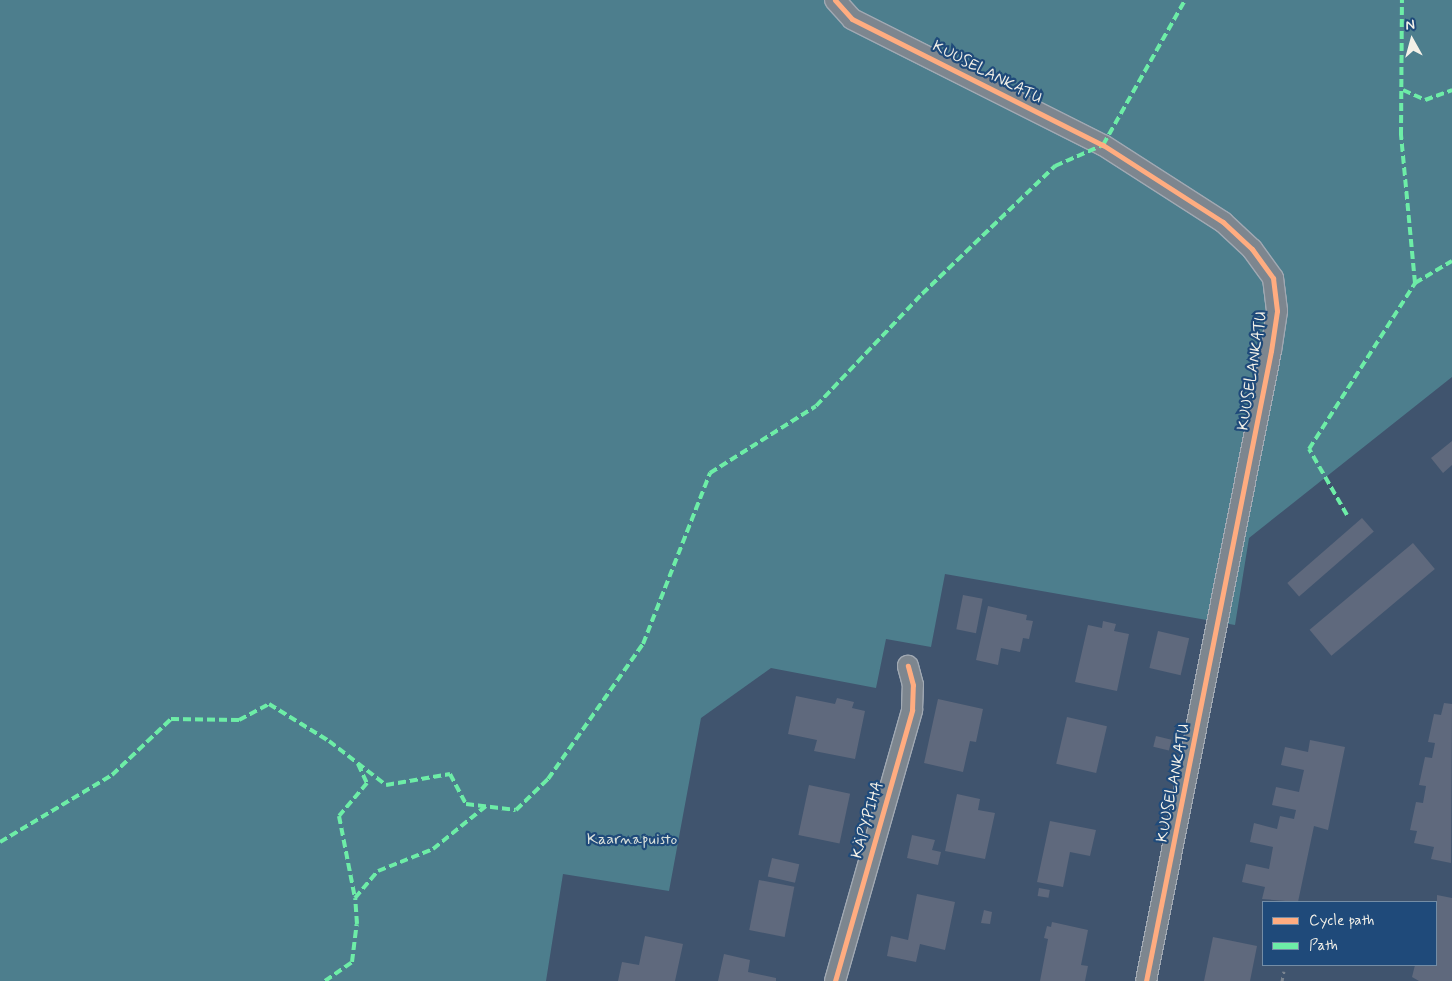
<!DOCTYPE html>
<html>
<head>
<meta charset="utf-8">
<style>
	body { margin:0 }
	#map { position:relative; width:1452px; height:981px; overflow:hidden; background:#40546e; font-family:Mynerve,sans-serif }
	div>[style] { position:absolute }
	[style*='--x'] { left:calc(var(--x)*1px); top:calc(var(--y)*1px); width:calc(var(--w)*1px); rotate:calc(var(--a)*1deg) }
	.green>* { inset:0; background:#4d7e8d }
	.building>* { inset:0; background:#5f697d; transform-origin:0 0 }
	.path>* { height:3px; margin-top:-1.5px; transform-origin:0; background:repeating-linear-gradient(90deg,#7a8490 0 4px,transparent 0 8px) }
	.roads { filter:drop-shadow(1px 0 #a1a9b3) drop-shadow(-1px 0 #a1a9b3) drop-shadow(0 1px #a1a9b3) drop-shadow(0 -1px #a1a9b3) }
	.minor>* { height:20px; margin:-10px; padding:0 10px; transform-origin:10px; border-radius:10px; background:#7d868f }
	.quiet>* { height:4px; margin-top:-2px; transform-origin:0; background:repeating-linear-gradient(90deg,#6deda7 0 8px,transparent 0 12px) }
	.cycleway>* { height:5px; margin:-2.5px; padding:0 2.5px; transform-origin:2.5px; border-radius:2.5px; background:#ffac80 }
	span { translate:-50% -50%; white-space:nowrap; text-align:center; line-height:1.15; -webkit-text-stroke:4.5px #1f4a7a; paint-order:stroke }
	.street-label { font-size:16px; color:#f4f1e8 }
	.park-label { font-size:16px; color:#dbe1db }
	.legend { position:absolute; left:1262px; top:901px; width:175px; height:65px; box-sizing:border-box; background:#1f4a7a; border:1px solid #748da6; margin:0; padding:6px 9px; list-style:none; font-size:15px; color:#f4f1e8 }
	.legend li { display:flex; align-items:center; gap:10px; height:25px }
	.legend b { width:25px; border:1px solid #748da6 }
	.north { position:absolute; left:1387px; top:15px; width:50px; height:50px; -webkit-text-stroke:4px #1f4a7a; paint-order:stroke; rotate:353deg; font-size:14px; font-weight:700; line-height:20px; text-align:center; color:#f4f1e8 }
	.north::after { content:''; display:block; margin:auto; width:18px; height:22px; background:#f4f1e8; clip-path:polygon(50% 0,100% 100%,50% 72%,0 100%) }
</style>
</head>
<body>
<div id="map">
	<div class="green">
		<i style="clip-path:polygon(0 0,1452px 0,1452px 377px,1249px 538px,1235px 625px,945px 574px,931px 647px,886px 639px,876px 688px,771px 668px,701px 718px,669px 891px,563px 874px,546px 981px,0 981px)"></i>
	</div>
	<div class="building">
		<i style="clip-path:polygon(1452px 441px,1452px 465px,1443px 473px,1431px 458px)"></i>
		<i style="left:1362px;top:518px;width:18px;height:99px;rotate:49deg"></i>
		<i style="left:1413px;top:543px;width:34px;height:135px;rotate:50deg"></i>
		<i style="left:963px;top:595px;width:20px;height:35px;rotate:11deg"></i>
		<i style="clip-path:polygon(988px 606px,1027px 615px,1026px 620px,1033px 621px,1029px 639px,1023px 638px,1020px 652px,1001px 648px,998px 665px,976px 660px)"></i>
		<i style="clip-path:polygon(1103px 621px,1116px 624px,1114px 631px,1129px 634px,1117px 691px,1075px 682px,1088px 625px,1102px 628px)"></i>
		<i style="left:1158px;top:631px;width:32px;height:38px;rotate:13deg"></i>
		<i style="clip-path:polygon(796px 696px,835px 704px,837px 698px,854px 702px,852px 708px,865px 711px,855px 759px,814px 751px,817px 740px,788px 734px)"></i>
		<i style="clip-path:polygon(938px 699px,983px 709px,976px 742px,970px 741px,963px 772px,924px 763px)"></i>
		<i style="clip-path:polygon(1444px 703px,1452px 704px,1451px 863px,1431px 859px,1434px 847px,1414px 843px,1417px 831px,1410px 830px,1416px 802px,1423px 803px,1426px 786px,1419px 785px,1425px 757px,1432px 758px,1435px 743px,1428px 742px,1434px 714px,1441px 715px)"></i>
		<i style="left:1067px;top:717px;width:41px;height:48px;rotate:13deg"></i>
		<i style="left:1156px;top:736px;width:16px;height:11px;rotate:14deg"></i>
		<i style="clip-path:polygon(1310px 740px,1345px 747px,1328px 830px,1314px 826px,1298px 902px,1262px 899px,1265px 887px,1242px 882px,1246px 864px,1269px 869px,1273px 847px,1250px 842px,1254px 823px,1277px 829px,1280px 816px,1294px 819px,1296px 810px,1272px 805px,1276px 787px,1299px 792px,1304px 770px,1281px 765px,1285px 747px,1308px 752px)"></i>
		<i style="left:809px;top:785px;width:42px;height:51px;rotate:12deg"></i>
		<i style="clip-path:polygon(957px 794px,980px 799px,978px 810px,995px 813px,985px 859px,945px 851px)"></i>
		<i style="clip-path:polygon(1050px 821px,1096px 830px,1090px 856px,1070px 852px,1063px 887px,1037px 882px)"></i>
		<i style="clip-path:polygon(912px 835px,935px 840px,932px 850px,941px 852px,938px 865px,907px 858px)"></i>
		<i style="left:772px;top:858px;width:28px;height:19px;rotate:13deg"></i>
		<i style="left:759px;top:880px;width:36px;height:51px;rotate:11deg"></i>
		<i style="left:1039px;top:888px;width:11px;height:8px;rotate:10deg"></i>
		<i style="clip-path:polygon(917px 894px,955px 902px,945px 950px,920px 944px,916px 962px,887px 956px,891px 936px,908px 940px)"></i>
		<i style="clip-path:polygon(1437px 895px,1452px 898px,1452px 981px,1419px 981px,1412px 977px,1415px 965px,1436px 965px)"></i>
		<i style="clip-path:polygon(984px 910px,992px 912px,990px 924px,981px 923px)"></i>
		<i style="clip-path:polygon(1052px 922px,1088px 930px,1081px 965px,1088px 966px,1085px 981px,1040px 981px,1048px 939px,1044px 938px,1047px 926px,1051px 927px)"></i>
		<i style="clip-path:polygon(645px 936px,683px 944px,675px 981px,618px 981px,622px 962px,639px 965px)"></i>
		<i style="clip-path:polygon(1213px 937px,1257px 946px,1250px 981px,1204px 981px)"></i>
		<i style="clip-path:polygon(724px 954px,750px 960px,748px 972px,776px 978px,776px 981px,718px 981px)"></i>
	</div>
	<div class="path">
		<i style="--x:1282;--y:981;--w:10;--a:-79"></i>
	</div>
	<div class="roads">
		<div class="minor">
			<i style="--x:835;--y:0;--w:25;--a:48"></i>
			<i style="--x:852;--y:19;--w:281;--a:26.7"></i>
			<i style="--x:1103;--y:145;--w:143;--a:32.7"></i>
			<i style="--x:1223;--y:222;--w:40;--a:43"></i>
			<i style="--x:1252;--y:249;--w:36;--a:54"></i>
			<i style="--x:1273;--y:278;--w:33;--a:83"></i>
			<i style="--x:1277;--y:311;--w:40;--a:98.5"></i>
			<i style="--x:1271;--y:351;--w:642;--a:101.22"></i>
			<i style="--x:835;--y:981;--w:282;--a:-74.1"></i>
			<i style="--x:912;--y:710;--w:25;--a:-88"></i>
			<i style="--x:913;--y:685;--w:20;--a:-105"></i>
		</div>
	</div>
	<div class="quiet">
		<i style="--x:1403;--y:90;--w:24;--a:24"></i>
		<i style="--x:1425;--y:100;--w:29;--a:-20"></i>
		<i style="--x:1415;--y:283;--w:43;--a:-30.7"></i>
		<i style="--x:1347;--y:515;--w:76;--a:-119.9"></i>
		<i style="--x:1309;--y:449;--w:197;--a:-57.4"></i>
		<i style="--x:1415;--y:283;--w:149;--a:-95.4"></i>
		<i style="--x:1401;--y:135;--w:135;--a:-89.6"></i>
		<i style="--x:358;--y:764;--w:21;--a:65"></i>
		<i style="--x:367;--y:783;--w:43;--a:130.3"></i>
		<i style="--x:339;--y:816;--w:84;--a:79"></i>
		<i style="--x:355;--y:898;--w:35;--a:-50"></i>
		<i style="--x:378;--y:871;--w:59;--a:-21.8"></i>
		<i style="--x:433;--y:849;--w:68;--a:-39.1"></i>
		<i style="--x:0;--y:842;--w:131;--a:-30.9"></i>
		<i style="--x:112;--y:775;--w:81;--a:-43.5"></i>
		<i style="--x:171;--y:719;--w:68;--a:0.8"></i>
		<i style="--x:239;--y:720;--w:34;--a:-28"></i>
		<i style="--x:269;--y:704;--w:70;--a:31.7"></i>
		<i style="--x:329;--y:741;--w:72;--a:37.7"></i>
		<i style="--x:386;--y:785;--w:65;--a:-9.8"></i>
		<i style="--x:450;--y:774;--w:34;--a:62"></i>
		<i style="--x:466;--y:804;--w:50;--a:6.8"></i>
		<i style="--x:516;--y:810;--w:45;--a:-44.1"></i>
		<i style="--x:548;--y:779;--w:165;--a:-54.9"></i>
		<i style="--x:643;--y:644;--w:184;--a:-68.6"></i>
		<i style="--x:710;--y:473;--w:125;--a:-32.3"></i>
		<i style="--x:816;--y:406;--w:154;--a:-46.6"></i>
		<i style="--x:922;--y:294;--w:185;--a:-43.9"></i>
		<i style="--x:1055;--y:166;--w:52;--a:-23.6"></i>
		<i style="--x:1103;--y:145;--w:167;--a:-60.5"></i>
		<i style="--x:325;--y:981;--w:33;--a:-35"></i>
		<i style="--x:352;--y:962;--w:38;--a:-83"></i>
		<i style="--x:357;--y:924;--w:26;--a:-94"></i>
	</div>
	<div class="cycleway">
		<i style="--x:835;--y:0;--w:25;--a:48"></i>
		<i style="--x:852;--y:19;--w:281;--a:26.7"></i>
		<i style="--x:1103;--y:145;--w:143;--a:32.7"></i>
		<i style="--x:1223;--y:222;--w:40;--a:43"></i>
		<i style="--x:1252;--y:249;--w:36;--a:54"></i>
		<i style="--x:1273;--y:278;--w:33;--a:83"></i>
		<i style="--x:1277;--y:311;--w:40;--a:98.5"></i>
		<i style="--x:1271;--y:351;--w:642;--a:101.22"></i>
		<i style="--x:835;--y:981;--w:282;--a:-74.1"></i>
		<i style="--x:912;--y:710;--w:25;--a:-88"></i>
		<i style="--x:913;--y:685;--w:20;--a:-105"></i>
	</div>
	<div class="street-label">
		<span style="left:987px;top:73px;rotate:27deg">KUUSELANKATU</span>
		<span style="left:1253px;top:371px;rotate:-81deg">KUUSELANKATU</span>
		<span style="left:1174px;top:783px;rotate:-79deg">KUUSELANKATU</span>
		<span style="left:868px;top:820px;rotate:-74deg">KÄPYPIHA</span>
	</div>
	<div class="park-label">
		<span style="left:632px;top:840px">Kaarnapuisto</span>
	</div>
	<ul class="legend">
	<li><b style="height:6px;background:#ffac80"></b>Cycle path</li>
	<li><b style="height:6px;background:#6deda7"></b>Path</li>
	</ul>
	<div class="north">N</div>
</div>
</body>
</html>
